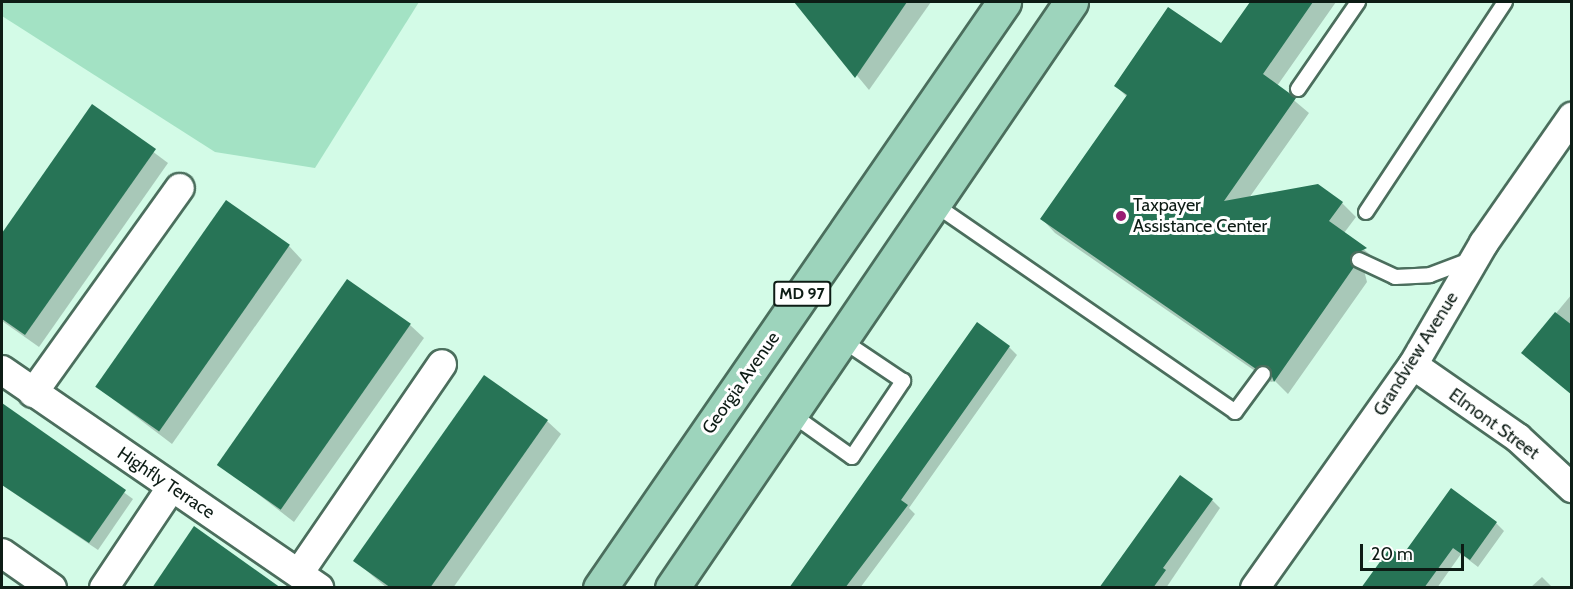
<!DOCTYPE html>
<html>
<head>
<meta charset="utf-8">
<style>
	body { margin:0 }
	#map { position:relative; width:1573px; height:589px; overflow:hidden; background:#d3fbe7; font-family:Cabin,sans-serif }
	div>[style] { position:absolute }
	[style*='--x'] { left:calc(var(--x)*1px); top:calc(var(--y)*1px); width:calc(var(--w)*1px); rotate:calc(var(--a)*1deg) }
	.green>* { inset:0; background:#a3e2c4 }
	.shadow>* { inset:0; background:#0003 }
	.building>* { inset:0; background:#277456; transform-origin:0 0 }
	.roads { filter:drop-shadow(2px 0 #4b6e5d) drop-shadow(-2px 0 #4b6e5d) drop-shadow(0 2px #4b6e5d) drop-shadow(0 -2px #4b6e5d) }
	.service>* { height:14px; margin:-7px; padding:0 7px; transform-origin:7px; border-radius:7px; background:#fff }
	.minor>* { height:28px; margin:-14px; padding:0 14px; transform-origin:14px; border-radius:14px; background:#fff }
	.primary>* { height:33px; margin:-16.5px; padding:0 16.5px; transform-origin:16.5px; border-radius:16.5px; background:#9dd4bc }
	.dots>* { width:16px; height:16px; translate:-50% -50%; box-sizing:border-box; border:3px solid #fff; border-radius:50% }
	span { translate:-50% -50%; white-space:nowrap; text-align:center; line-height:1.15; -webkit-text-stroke:6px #fff; paint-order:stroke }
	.shield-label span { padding:2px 4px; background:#fff; border:2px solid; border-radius:4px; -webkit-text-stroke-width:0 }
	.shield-label { font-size:16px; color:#0d1c15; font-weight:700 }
	.poi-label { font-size:18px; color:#0d1c15 }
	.left { translate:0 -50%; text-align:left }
	.street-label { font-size:18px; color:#0d1c15 }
	.frame { position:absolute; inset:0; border:3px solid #0d1c15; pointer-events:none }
	.scale { position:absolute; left:1360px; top:544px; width:104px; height:27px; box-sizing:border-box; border:3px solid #0d1c15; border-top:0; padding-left:8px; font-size:18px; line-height:21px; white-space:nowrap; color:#0d1c15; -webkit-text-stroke:4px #fff; paint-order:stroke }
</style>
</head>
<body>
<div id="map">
	<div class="green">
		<i style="clip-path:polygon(2px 2px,419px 2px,315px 168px,215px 152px,2px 16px)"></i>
	</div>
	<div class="shadow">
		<i style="clip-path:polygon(796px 2px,931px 2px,869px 90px)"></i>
		<i style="clip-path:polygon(1252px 2px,1336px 2px,1277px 86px,1309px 113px,1249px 198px,1342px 203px,1356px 217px,1344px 233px,1379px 262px,1364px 270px,1367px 282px,1288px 394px,1275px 381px,1271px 382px,1055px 233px,1042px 219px,1127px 97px,1116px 86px,1222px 45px)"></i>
		<i style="clip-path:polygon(92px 106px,168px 163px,39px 347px,2px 321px,2px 235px)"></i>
		<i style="clip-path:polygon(289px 246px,302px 260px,172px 444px,97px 387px)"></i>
		<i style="clip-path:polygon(1572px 294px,1572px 395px,1523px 353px)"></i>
		<i style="clip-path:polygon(410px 325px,424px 338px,294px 522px,219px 464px)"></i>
		<i style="clip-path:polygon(1009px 347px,1017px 355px,909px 508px,915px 514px,860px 588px,792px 588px)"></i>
		<i style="clip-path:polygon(2px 404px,133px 499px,98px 550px,2px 485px)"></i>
		<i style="clip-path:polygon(547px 421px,561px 434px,453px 588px,387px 588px,355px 561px)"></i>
		<i style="clip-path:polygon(1212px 500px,1220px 508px,1166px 588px,1115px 588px)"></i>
		<i style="clip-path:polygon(1496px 523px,1504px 531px,1478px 567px,1461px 554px,1437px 588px,1363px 588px,1402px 558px)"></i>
		<i style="clip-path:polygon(1542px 577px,1553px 588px,1530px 588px)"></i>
	</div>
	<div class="building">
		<i style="clip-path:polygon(794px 2px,907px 2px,855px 78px)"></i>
		<i style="clip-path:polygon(1250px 2px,1313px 2px,1263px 74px,1296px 98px,1224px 201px,1318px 184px,1343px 202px,1329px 221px,1367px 248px,1351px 256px,1354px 267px,1274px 382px,1268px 366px,1256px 369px,1040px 219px,1127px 95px,1114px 86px,1168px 7px,1221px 43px)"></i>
		<i style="clip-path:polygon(92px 104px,156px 149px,25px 335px,2px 319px,2px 233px)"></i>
		<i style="left:226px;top:200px;width:78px;height:228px;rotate:35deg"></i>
		<i style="left:347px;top:279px;width:78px;height:227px;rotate:35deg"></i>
		<i style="clip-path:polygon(1555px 312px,1572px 325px,1572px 395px,1521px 353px)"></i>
		<i style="clip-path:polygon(977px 322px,1010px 346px,901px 500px,908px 505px,845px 588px,789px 588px)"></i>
		<i style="clip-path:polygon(484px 375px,548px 420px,430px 588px,391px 588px,353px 561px)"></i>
		<i style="clip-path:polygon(2px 403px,126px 490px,89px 543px,2px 485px)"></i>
		<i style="clip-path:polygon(1180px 475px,1213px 499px,1163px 568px,1166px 570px,1153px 588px,1099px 588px)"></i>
		<i style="clip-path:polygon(1451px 488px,1497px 522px,1470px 560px,1453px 548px,1424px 588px,1361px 588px,1390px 548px,1402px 556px)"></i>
		<i style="clip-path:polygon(194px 526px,281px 588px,152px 588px)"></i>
	</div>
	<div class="roads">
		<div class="service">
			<i style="--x:1298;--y:89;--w:106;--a:-55.4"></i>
			<i style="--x:934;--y:204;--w:366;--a:34.6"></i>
			<i style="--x:1235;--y:412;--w:47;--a:-53.6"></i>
			<i style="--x:1366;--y:212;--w:252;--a:-56.5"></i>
			<i style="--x:1359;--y:260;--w:40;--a:25"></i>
			<i style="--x:1395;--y:277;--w:35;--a:-3"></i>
			<i style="--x:1430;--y:275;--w:43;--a:-20.6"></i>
			<i style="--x:790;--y:413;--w:76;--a:35.4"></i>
			<i style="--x:852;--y:457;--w:92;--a:-56.1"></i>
			<i style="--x:903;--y:381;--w:73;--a:-146.1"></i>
		</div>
		<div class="minor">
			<i style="--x:1413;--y:365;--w:128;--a:34.8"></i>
			<i style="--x:1518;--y:438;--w:74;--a:42.8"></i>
			<i style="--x:2;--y:370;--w:385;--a:34.5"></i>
			<i style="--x:33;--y:393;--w:252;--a:-54.4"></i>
			<i style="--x:2;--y:553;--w:61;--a:35"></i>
			<i style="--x:299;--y:573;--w:253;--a:-55.6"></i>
			<i style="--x:104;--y:588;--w:120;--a:-56.2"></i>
			<i style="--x:1255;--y:588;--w:273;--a:-54.7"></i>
			<i style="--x:1413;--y:365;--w:141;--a:-59.8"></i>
			<i style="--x:1484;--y:243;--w:154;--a:-55.1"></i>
		</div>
		<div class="primary">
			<i style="--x:600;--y:588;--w:712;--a:-55.42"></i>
			<i style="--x:672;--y:588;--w:709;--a:-55.75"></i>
		</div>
	</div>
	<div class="dots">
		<i style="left:1121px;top:216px;background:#991c73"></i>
	</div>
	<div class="shield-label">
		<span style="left:802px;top:294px">MD 97</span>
	</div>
	<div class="poi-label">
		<span class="left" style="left:1133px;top:216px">Taxpayer<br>Assistance Center</span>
	</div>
	<div class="street-label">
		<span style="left:1416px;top:354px;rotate:-58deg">Grandview Avenue</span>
		<span style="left:741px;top:383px;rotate:-55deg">Georgia Avenue</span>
		<span style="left:1494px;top:424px;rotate:36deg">Elmont Street</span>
		<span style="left:166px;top:483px;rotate:34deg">Highfly Terrace</span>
	</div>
	<div class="frame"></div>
	<div class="scale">20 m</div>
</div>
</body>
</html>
